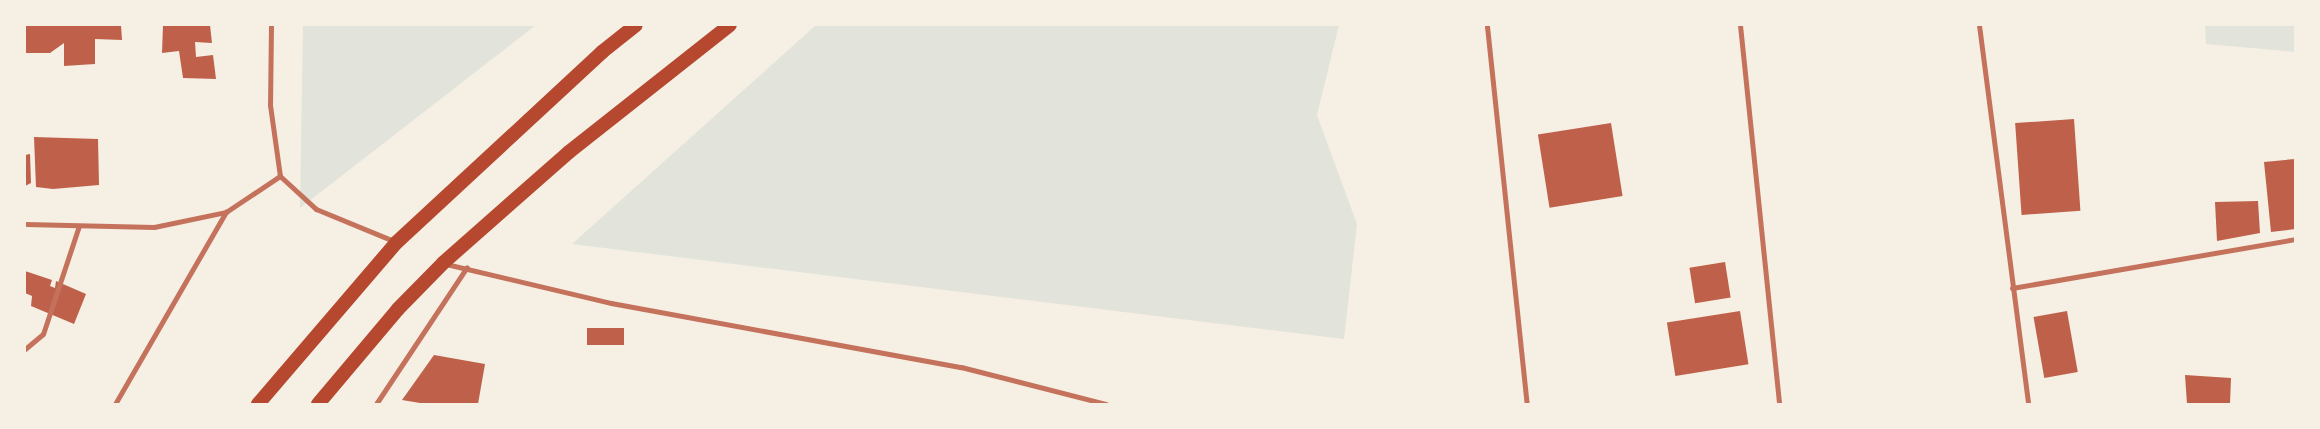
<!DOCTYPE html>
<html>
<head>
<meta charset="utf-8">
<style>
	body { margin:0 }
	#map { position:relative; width:2320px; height:429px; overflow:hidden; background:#f6efe4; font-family:Figtree,sans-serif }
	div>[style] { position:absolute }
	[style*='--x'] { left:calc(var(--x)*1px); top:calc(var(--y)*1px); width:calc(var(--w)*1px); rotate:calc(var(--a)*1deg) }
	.green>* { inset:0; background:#e2e4dc }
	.building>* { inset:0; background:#bf614a; transform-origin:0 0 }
	.minor>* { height:5px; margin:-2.5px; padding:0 2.5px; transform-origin:2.5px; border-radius:2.5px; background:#c5725c }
	.trunk>* { height:14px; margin:-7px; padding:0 7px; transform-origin:7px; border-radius:7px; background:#b5482f }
	span { translate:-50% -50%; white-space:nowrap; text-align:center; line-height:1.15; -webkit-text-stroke:4px #f6efe4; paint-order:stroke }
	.frame { position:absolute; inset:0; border:26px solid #f6efe4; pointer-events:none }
</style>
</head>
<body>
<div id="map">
	<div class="green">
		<i style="clip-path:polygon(303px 25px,536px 25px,300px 208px)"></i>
		<i style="clip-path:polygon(816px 25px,1339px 25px,1317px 115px,1357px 224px,1344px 339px,572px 244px)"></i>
		<i style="clip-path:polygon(2205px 25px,2295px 25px,2295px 52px,2206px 44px)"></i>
	</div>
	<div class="building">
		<i style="clip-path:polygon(25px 25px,121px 25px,122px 40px,95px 39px,95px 64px,64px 66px,64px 43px,50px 53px,25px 53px)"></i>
		<i style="clip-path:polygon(163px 25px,210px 25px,212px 43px,195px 42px,196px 57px,213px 55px,216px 79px,183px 78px,179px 51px,162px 53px)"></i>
		<i style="left:2074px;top:119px;width:92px;height:59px;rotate:86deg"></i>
		<i style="left:1611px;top:123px;width:74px;height:74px;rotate:81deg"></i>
		<i style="clip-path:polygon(34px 137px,98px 139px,99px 185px,53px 189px,36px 187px)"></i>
		<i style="clip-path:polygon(30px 154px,31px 183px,25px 186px,25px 155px)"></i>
		<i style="clip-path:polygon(2295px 159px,2295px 229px,2271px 232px,2264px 162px)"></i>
		<i style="clip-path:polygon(2258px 201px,2260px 233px,2217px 241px,2215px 202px)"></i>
		<i style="left:1725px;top:262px;width:36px;height:36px;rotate:81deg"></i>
		<i style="clip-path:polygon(25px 271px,52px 280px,50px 286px,55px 288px,56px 281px,86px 294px,74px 324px,31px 306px,32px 296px,25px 293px)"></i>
		<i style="left:1740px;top:311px;width:54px;height:74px;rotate:81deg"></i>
		<i style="left:2067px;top:311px;width:62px;height:34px;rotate:80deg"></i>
		<i style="left:587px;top:328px;width:37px;height:17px"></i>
		<i style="clip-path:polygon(434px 355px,485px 364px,478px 404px,426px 404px,402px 400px)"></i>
		<i style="clip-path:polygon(2185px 375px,2231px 378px,2230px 404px,2187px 404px)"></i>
	</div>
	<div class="minor">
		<i style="--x:271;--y:25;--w:80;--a:90.7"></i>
		<i style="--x:270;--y:105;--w:72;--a:82"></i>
		<i style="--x:280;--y:176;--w:49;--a:42.5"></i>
		<i style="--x:316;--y:209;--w:87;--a:22.4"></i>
		<i style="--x:1740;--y:25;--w:381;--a:84.1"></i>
		<i style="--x:1979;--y:25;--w:382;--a:82.6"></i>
		<i style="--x:1487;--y:26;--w:380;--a:84"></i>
		<i style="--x:25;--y:224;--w:129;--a:1.3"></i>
		<i style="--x:154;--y:227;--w:74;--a:-11.8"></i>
		<i style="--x:226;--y:212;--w:65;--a:-33.7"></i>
		<i style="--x:446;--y:264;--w:170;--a:13.3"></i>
		<i style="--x:611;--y:303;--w:356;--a:10.4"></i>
		<i style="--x:961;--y:367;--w:150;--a:14.3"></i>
		<i style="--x:2012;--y:288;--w:287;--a:-9.8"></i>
		<i style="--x:25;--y:349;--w:23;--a:-40"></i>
		<i style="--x:43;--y:334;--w:114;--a:-71.6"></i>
		<i style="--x:115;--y:404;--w:222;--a:-60"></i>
		<i style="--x:376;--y:404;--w:164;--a:-56.4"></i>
	</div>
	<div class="trunk">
		<i style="--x:258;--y:404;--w:213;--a:-49.4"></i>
		<i style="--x:397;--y:242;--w:280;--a:-42.8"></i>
		<i style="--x:602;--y:52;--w:43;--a:-38.5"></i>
		<i style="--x:318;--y:404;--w:124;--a:-49.9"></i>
		<i style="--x:398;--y:309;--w:64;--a:-45.6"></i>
		<i style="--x:443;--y:263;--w:168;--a:-41.4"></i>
		<i style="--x:569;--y:152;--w:205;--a:-38.3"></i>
	</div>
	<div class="frame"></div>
</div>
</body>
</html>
